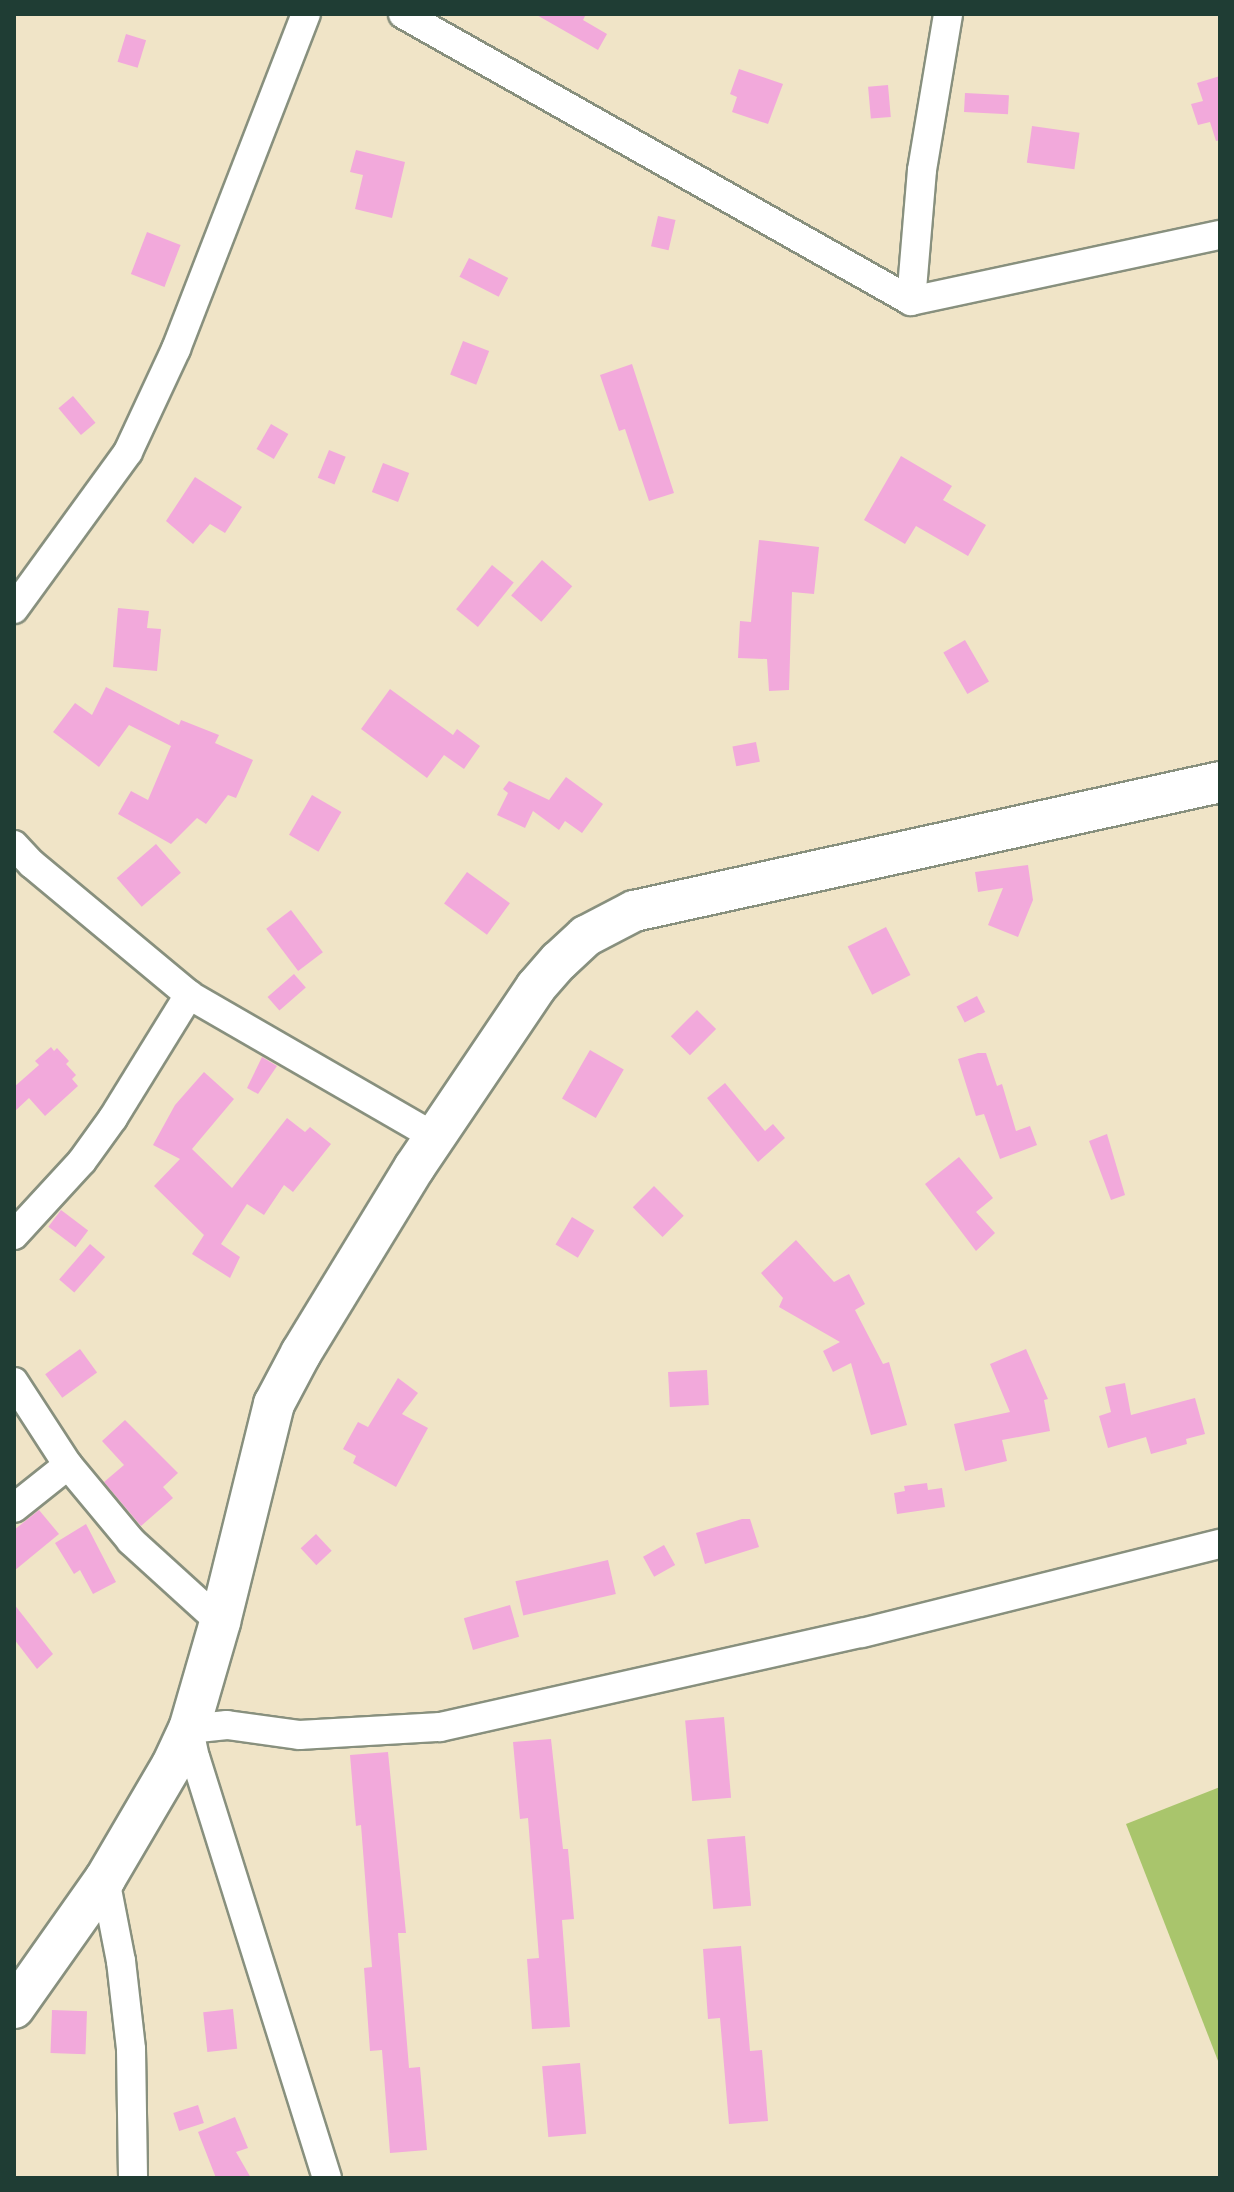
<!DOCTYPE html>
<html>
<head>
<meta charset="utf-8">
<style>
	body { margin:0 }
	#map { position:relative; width:1234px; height:2192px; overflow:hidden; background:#f0e4c7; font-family:Sriracha,sans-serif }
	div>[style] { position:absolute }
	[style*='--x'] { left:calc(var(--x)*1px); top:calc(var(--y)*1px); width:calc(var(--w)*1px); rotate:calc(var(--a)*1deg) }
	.green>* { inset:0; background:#a9c56c }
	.building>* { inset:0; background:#f2a9db; transform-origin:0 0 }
	.roads { filter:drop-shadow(2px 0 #88907e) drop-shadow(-2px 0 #88907e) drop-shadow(0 2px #88907e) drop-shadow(0 -2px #88907e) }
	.street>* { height:28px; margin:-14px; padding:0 14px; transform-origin:14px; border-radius:14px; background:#fff }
	.secondary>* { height:40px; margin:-20px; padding:0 20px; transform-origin:20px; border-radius:20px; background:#fff }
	span { translate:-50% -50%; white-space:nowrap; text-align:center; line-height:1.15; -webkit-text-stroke:6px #fff; paint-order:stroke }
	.frame { position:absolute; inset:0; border:16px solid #1f3d34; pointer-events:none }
</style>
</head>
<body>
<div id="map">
	<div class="green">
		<i style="clip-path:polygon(1220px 1787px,1220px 2066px,1126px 1824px)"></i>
	</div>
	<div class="building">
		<i style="clip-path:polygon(535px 14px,586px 14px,583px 20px,607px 34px,598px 50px)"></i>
		<i style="left:126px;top:34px;width:21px;height:29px;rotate:17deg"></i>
		<i style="clip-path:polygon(739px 69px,783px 84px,768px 124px,732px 112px,737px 97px,730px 94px)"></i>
		<i style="clip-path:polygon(1220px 76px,1220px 140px,1216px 141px,1210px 122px,1198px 125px,1191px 104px,1203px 101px,1197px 83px)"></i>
		<i style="left:888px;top:85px;width:32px;height:20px;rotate:85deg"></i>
		<i style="left:965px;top:93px;width:44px;height:19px;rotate:3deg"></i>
		<i style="left:1032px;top:126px;width:48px;height:37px;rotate:8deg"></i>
		<i style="clip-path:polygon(356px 150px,405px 162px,392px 218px,355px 209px,363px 175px,350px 172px)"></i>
		<i style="left:658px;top:216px;width:18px;height:31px;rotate:13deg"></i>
		<i style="left:147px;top:232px;width:36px;height:45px;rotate:21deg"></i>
		<i style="left:469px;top:258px;width:44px;height:21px;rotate:27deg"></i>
		<i style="left:463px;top:341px;width:28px;height:36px;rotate:21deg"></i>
		<i style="clip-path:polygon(632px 364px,674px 493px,649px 501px,625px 429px,619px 431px,600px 375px)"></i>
		<i style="left:73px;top:396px;width:35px;height:19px;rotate:50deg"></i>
		<i style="left:271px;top:424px;width:20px;height:29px;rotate:30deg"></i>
		<i style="left:329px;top:450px;width:18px;height:30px;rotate:22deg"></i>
		<i style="clip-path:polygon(901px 456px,952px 486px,943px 500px,986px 525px,968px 556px,916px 526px,905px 544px,864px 520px)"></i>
		<i style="left:383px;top:463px;width:28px;height:31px;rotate:21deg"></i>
		<i style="clip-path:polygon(195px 477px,242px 507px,225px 533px,210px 524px,193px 544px,166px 521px)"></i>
		<i style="clip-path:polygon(759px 540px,819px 547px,814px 594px,792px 592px,789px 690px,769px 691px,767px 659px,738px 658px,740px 621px,751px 622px)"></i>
		<i style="left:542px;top:560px;width:40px;height:47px;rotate:41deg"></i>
		<i style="left:492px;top:565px;width:28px;height:57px;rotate:39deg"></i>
		<i style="clip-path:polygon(118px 608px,149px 611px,147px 628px,161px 629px,157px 671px,113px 667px)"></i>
		<i style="left:965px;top:640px;width:48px;height:25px;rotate:60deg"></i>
		<i style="clip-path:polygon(106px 687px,179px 725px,181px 720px,219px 735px,215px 743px,253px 760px,236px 798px,228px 795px,206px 824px,197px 818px,171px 844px,118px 814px,131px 791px,148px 800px,171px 746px,129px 725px,99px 767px,53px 732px,75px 703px,92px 715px)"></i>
		<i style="clip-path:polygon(390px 689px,453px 735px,457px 729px,480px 746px,464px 769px,444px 755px,427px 778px,361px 729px)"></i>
		<i style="left:756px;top:742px;width:20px;height:24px;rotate:79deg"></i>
		<i style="clip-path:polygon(566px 777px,603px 804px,582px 833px,565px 821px,559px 830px,533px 811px,525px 828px,497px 815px,508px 793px,503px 789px,509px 781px,549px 800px)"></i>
		<i style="left:312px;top:795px;width:34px;height:46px;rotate:30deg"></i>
		<i style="left:156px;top:844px;width:38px;height:52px;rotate:49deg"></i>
		<i style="clip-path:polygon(1028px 865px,1033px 900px,1018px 937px,988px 925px,1003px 888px,978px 892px,975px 872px)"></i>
		<i style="left:467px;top:872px;width:53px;height:39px;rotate:36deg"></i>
		<i style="left:291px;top:910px;width:53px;height:31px;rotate:53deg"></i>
		<i style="left:886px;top:927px;width:54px;height:43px;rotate:63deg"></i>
		<i style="left:294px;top:974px;width:18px;height:35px;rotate:49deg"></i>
		<i style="left:977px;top:996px;width:18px;height:23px;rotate:63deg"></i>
		<i style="left:697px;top:1010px;width:27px;height:37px;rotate:45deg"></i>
		<i style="clip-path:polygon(51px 1047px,54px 1051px,57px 1048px,69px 1061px,66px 1064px,76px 1075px,72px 1079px,78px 1086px,45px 1116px,29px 1098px,14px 1112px,14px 1087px,39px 1065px,35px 1061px)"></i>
		<i style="left:590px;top:1050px;width:39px;height:56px;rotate:30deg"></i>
		<i style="clip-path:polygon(978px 1053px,986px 1053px,997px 1086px,1002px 1084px,1016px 1131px,1030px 1126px,1037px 1145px,1000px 1159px,984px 1114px,976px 1116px,958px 1059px)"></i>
		<i style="clip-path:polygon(262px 1057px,277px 1066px,258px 1094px,247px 1088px)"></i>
		<i style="clip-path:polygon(204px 1072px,234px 1099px,192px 1149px,232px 1188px,287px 1118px,305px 1132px,310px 1127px,331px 1144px,293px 1192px,284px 1185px,264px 1215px,247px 1204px,221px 1244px,240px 1257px,230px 1278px,192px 1254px,204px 1235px,154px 1186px,180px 1159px,153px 1145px,175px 1105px)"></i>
		<i style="clip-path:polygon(725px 1083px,765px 1131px,773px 1124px,785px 1138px,758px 1162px,707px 1098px)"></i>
		<i style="clip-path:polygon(1107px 1134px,1125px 1195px,1111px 1200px,1089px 1141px)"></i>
		<i style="clip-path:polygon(959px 1157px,993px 1198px,976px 1212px,995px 1233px,976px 1251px,925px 1184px)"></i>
		<i style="left:654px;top:1186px;width:42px;height:30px;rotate:45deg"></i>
		<i style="left:61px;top:1210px;width:34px;height:21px;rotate:37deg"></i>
		<i style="left:572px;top:1217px;width:26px;height:32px;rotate:31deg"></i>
		<i style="clip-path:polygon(796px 1240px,834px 1282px,849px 1274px,865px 1304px,855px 1310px,883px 1364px,889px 1362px,907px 1425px,871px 1435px,851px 1363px,833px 1372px,823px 1351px,840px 1342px,779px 1307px,783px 1298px,761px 1273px)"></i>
		<i style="left:90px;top:1244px;width:20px;height:47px;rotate:41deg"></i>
		<i style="left:80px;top:1349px;width:29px;height:43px;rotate:54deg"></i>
		<i style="clip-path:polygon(1026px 1349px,1048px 1399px,1044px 1400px,1050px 1431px,1002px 1440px,1007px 1461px,965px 1471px,954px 1424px,1010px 1412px,990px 1364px)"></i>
		<i style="left:707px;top:1370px;width:35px;height:39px;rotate:87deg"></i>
		<i style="clip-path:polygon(398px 1378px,418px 1393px,402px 1414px,428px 1428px,396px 1487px,353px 1463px,356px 1456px,343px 1449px,358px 1422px,368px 1427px)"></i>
		<i style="clip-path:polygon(1125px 1383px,1131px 1415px,1195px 1398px,1205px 1434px,1186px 1439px,1187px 1444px,1151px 1454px,1146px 1437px,1108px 1448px,1099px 1416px,1111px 1412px,1105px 1387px)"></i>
		<i style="clip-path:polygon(125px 1420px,178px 1473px,163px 1487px,173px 1498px,141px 1526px,104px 1482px,124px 1465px,102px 1441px)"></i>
		<i style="clip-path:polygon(927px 1483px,928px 1490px,942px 1488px,945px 1507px,897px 1514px,894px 1493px,905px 1491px,904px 1486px)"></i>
		<i style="clip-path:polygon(39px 1510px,59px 1534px,14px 1571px,14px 1530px)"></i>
		<i style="clip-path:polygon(742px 1519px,750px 1519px,759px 1547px,705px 1564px,696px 1533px)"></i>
		<i style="clip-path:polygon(86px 1524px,116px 1582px,93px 1594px,80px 1570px,74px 1574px,55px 1543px)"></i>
		<i style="left:316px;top:1534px;width:23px;height:21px;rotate:47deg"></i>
		<i style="left:664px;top:1545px;width:23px;height:24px;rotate:61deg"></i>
		<i style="left:608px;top:1560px;width:35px;height:95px;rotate:77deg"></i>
		<i style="clip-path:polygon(14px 1604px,53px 1654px,37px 1669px,14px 1639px)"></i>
		<i style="left:510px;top:1605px;width:33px;height:48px;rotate:74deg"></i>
		<i style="left:724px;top:1717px;width:81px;height:39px;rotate:85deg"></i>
		<i style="clip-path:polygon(551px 1739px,563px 1849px,568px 1849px,574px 1919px,562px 1920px,570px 2027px,532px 2029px,527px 1959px,539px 1958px,528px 1818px,520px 1819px,513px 1742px)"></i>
		<i style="clip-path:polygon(388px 1752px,406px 1933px,398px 1933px,409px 2068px,420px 2067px,427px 2150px,390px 2153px,382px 2050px,370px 2051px,364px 1968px,372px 1967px,361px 1825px,356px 1826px,350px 1755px)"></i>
		<i style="left:745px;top:1836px;width:70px;height:38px;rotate:85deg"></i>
		<i style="clip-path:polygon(741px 1946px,750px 2051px,762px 2050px,768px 2121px,729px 2124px,720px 2018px,708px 2019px,703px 1949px)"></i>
		<i style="left:233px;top:2009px;width:40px;height:30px;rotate:84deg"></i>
		<i style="left:52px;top:2010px;width:35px;height:43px;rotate:2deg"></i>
		<i style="left:580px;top:2063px;width:71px;height:38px;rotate:85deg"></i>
		<i style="left:198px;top:2105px;width:19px;height:26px;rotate:72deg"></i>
		<i style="clip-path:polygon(235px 2117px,248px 2148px,236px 2152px,251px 2178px,216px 2178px,198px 2132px)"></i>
	</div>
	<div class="roads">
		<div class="street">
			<i style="--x:403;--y:14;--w:583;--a:29.46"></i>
			<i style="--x:911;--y:301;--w:316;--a:-12.1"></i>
			<i style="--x:911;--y:301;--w:131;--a:-85.2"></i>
			<i style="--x:922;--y:170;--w:158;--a:-80.5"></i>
			<i style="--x:14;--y:609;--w:194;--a:-54"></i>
			<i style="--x:128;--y:452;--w:114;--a:-65"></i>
			<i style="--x:176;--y:349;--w:359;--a:-68.8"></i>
			<i style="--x:14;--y:845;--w:26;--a:47"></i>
			<i style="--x:32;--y:864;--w:204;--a:39.8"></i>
			<i style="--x:189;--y:995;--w:284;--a:30"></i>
			<i style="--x:14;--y:1235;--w:100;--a:-47.4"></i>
			<i style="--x:82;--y:1161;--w:53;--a:-54.2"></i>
			<i style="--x:113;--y:1118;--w:145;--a:-58.3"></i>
			<i style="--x:14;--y:1382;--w:99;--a:57"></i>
			<i style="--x:68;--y:1465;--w:99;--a:50.3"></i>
			<i style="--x:131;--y:1541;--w:120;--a:42.3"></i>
			<i style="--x:14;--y:1508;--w:69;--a:-38.5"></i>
			<i style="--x:105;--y:1879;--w:84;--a:79"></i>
			<i style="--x:121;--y:1961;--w:89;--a:83.5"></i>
			<i style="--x:131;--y:2049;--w:129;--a:89.1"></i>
			<i style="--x:327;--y:2178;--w:440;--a:-107.4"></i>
			<i style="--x:195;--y:1758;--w:30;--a:-102"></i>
			<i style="--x:189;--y:1729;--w:38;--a:-6"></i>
			<i style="--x:227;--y:1725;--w:74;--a:7.8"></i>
			<i style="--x:300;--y:1735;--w:140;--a:-3.3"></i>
			<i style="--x:440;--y:1727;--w:432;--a:-12.6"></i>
			<i style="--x:862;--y:1633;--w:369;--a:-14"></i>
		</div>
		<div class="secondary">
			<i style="--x:14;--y:2008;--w:158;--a:-54.8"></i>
			<i style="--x:105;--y:1879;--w:132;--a:-59.6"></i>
			<i style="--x:172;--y:1765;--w:40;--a:-65"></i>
			<i style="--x:189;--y:1729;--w:111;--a:-73.8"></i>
			<i style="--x:220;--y:1622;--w:225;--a:-76.1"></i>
			<i style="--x:274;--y:1404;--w:58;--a:-62.1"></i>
			<i style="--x:301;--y:1353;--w:217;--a:-58.6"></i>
			<i style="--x:414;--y:1168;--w:218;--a:-56"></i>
			<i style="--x:536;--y:987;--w:35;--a:-49"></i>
			<i style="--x:559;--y:961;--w:37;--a:-43"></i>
			<i style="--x:586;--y:936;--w:54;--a:-27.5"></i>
			<i style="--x:634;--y:911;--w:600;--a:-12.41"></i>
		</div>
	</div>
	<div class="frame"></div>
</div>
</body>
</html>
